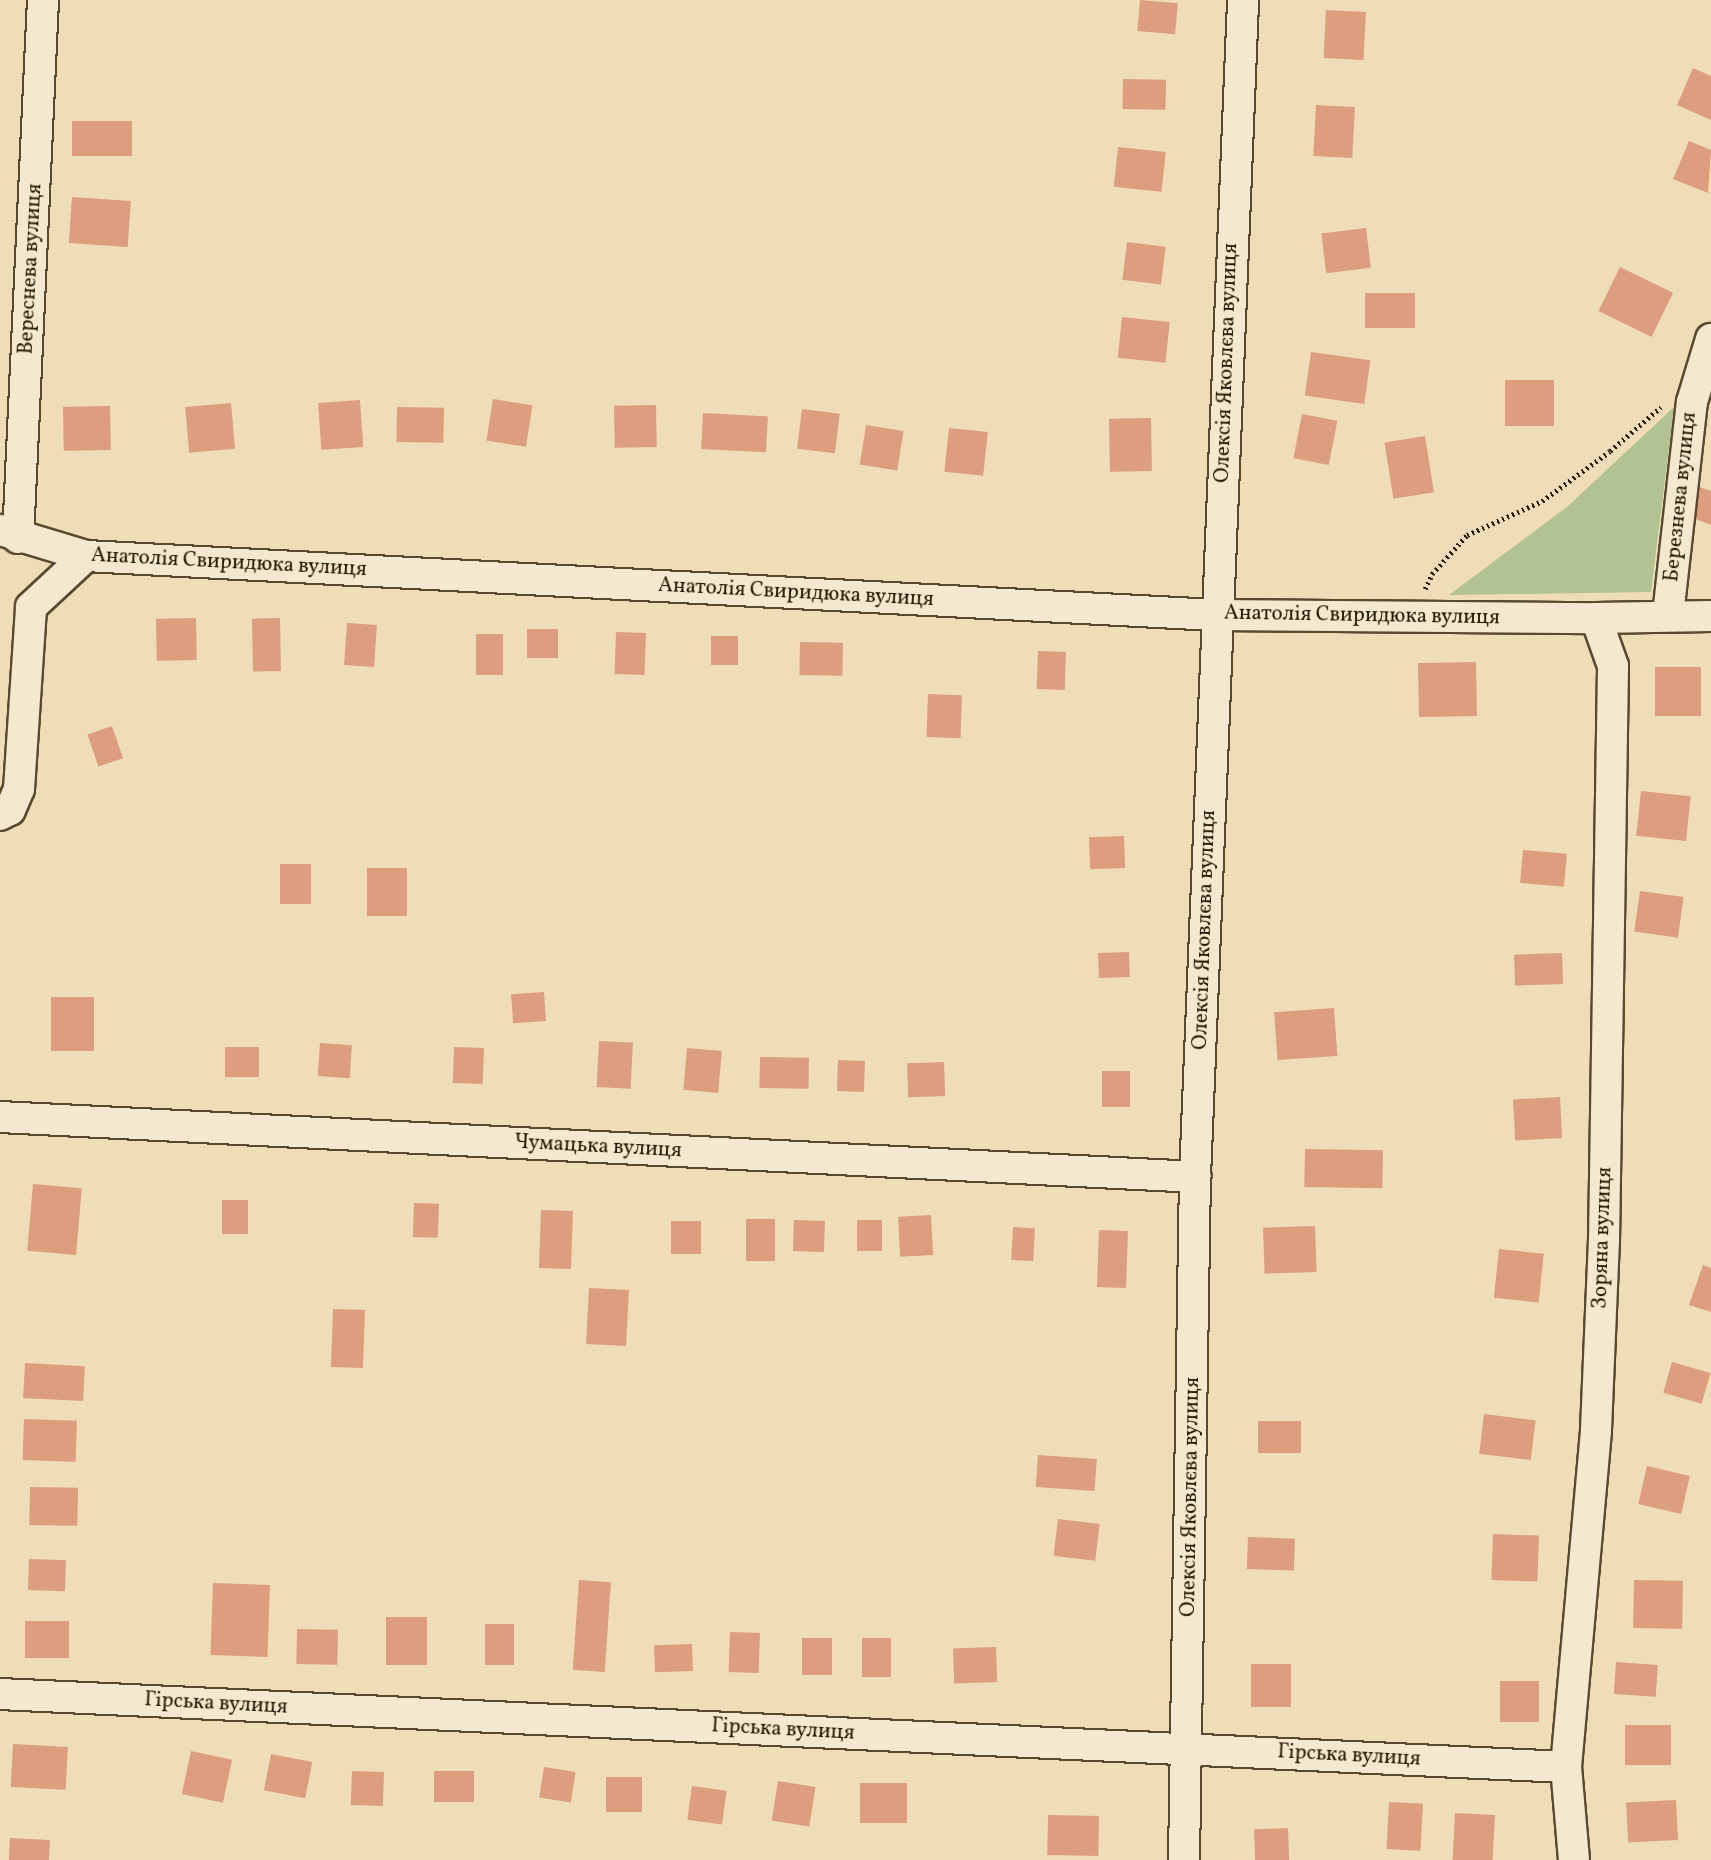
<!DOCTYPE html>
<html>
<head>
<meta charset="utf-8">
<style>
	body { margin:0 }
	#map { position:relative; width:1711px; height:1860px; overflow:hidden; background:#eeddb6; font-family:Vollkorn,serif }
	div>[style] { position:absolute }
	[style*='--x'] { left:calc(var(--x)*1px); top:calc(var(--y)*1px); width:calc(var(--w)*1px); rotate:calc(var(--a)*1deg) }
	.green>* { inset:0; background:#b3c292 }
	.building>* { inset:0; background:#dd9d7f; transform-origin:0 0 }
	.path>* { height:4.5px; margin-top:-2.25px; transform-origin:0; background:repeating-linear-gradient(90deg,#271802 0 2px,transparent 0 5.5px) }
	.roads { filter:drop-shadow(2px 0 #59492f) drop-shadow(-2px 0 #59492f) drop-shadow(0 2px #59492f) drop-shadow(0 -2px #59492f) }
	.street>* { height:30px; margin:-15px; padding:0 15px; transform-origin:15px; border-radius:15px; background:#f4e9d0 }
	span { translate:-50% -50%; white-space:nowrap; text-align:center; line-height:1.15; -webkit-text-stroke:5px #f4e9d0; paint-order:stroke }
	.street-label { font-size:21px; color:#271802 }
</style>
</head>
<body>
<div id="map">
	<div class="green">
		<i style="clip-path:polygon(1674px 407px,1651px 592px,1449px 595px,1568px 506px)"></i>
	</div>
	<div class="building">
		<i style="left:1140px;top:0;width:38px;height:31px;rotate:5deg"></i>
		<i style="left:1326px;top:10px;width:40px;height:48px;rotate:3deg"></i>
		<i style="clip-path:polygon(1693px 68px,1711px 76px,1711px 120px,1677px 105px)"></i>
		<i style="left:1123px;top:79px;width:43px;height:30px;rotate:1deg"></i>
		<i style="left:1316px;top:105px;width:39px;height:51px;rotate:3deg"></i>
		<i style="left:132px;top:121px;width:35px;height:60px;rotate:90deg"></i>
		<i style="clip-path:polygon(1689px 141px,1711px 150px,1708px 193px,1673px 179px)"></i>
		<i style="left:1118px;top:147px;width:48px;height:40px;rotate:6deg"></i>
		<i style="left:72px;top:197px;width:59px;height:46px;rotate:4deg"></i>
		<i style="left:1366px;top:228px;width:40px;height:45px;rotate:83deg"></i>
		<i style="left:1127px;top:242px;width:39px;height:38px;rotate:7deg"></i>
		<i style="left:1620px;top:267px;width:59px;height:49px;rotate:26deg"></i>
		<i style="left:1365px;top:293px;width:50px;height:35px"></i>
		<i style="left:1122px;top:317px;width:48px;height:41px;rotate:6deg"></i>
		<i style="left:1311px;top:352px;width:60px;height:44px;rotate:8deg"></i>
		<i style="left:1505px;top:380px;width:49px;height:46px"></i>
		<i style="left:493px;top:399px;width:40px;height:42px;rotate:9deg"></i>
		<i style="left:360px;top:400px;width:47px;height:42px;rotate:86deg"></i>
		<i style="left:231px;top:403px;width:46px;height:46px;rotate:85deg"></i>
		<i style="left:656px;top:405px;width:42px;height:42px;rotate:89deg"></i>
		<i style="left:110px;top:406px;width:44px;height:47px;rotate:89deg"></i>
		<i style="left:397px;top:407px;width:47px;height:35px;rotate:1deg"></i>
		<i style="left:802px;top:409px;width:38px;height:40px;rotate:7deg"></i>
		<i style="left:703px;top:413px;width:65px;height:36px;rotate:3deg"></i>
		<i style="left:1302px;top:414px;width:36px;height:45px;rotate:11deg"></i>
		<i style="left:1151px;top:418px;width:53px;height:42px;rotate:89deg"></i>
		<i style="left:866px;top:425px;width:38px;height:40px;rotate:9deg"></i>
		<i style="left:949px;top:428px;width:39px;height:44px;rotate:6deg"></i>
		<i style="left:1425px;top:436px;width:57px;height:41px;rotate:81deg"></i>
		<i style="clip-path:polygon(1699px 487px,1711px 491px,1711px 525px,1688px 516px)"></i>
		<i style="left:196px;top:618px;width:42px;height:40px;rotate:89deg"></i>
		<i style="left:280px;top:618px;width:53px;height:28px;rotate:89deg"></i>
		<i style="left:347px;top:623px;width:30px;height:42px;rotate:4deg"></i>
		<i style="left:558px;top:629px;width:29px;height:31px;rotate:90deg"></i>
		<i style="left:616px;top:632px;width:30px;height:42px;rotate:2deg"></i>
		<i style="left:476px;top:634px;width:27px;height:41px"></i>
		<i style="left:711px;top:636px;width:27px;height:29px"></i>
		<i style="left:800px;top:642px;width:43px;height:33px;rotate:1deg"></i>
		<i style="left:1038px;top:651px;width:28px;height:38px;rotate:2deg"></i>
		<i style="left:1476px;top:662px;width:54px;height:58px;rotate:89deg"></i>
		<i style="left:1655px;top:667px;width:46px;height:49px"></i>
		<i style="left:928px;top:694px;width:34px;height:43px;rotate:2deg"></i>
		<i style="left:112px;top:726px;width:34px;height:26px;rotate:71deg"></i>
		<i style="left:1641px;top:791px;width:50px;height:45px;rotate:6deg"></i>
		<i style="left:1124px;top:836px;width:32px;height:35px;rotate:88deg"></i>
		<i style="left:1523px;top:850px;width:44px;height:33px;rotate:5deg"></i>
		<i style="left:280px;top:864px;width:31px;height:40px"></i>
		<i style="left:367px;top:868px;width:40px;height:48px"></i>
		<i style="left:1640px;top:891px;width:44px;height:41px;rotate:8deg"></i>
		<i style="left:1129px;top:952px;width:25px;height:31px;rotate:88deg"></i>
		<i style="left:1562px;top:953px;width:31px;height:48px;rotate:88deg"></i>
		<i style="left:544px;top:992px;width:29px;height:33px;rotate:86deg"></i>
		<i style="left:51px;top:997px;width:43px;height:54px"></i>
		<i style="left:1334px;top:1008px;width:48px;height:60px;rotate:86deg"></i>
		<i style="left:599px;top:1041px;width:34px;height:46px;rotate:3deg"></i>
		<i style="left:320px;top:1043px;width:32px;height:33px;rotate:4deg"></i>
		<i style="left:225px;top:1047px;width:34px;height:30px"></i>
		<i style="left:454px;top:1047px;width:30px;height:36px;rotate:2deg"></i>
		<i style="left:687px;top:1048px;width:35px;height:42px;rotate:5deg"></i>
		<i style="left:760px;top:1057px;width:49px;height:31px;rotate:1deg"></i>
		<i style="left:838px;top:1060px;width:27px;height:31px;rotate:2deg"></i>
		<i style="left:944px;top:1062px;width:34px;height:37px;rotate:88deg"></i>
		<i style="left:1102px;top:1071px;width:28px;height:36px"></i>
		<i style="left:1560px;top:1097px;width:41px;height:47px;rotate:87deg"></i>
		<i style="left:1305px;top:1149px;width:78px;height:38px;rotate:1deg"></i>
		<i style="left:33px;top:1184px;width:49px;height:67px;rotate:5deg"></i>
		<i style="left:222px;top:1200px;width:26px;height:34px"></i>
		<i style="left:414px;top:1203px;width:25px;height:34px;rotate:2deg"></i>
		<i style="left:541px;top:1210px;width:32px;height:58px;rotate:2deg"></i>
		<i style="left:931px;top:1215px;width:40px;height:33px;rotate:87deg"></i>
		<i style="left:746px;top:1219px;width:29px;height:42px"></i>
		<i style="left:794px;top:1220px;width:31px;height:31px;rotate:2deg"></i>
		<i style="left:857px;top:1220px;width:25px;height:31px"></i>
		<i style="left:701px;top:1221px;width:33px;height:30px;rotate:90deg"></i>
		<i style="left:1315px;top:1226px;width:46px;height:52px;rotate:88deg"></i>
		<i style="left:1013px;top:1227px;width:22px;height:33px;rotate:3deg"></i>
		<i style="left:1099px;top:1230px;width:29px;height:57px;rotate:2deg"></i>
		<i style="left:1499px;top:1249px;width:45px;height:49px;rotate:6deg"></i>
		<i style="clip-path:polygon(1703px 1265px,1711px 1268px,1711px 1312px,1689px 1305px)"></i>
		<i style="left:589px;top:1288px;width:40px;height:56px;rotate:3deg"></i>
		<i style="left:333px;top:1309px;width:32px;height:58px;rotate:2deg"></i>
		<i style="left:1672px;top:1362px;width:40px;height:32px;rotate:16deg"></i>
		<i style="left:25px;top:1363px;width:60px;height:35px;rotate:3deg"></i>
		<i style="left:1484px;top:1414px;width:52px;height:40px;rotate:7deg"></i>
		<i style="left:24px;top:1419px;width:53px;height:41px;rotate:2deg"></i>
		<i style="left:1258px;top:1421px;width:43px;height:32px"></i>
		<i style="left:1038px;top:1455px;width:59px;height:32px;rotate:4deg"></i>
		<i style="left:1647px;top:1466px;width:44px;height:39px;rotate:13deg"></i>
		<i style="left:30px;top:1487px;width:48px;height:38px;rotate:1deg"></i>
		<i style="left:1058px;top:1519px;width:42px;height:37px;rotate:7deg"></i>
		<i style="left:1493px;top:1534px;width:46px;height:46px;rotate:2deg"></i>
		<i style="left:1248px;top:1537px;width:47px;height:32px;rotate:2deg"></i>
		<i style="left:29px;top:1559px;width:37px;height:31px;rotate:2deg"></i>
		<i style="left:579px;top:1580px;width:32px;height:90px;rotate:4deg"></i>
		<i style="left:1634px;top:1580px;width:49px;height:48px;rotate:1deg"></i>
		<i style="left:213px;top:1583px;width:57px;height:72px;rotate:2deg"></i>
		<i style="left:386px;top:1617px;width:41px;height:48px"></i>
		<i style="left:69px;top:1621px;width:37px;height:44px;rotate:90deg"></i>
		<i style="left:485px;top:1624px;width:29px;height:41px"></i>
		<i style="left:297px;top:1629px;width:41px;height:35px;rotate:1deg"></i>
		<i style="left:730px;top:1632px;width:30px;height:40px;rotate:2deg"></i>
		<i style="left:802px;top:1638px;width:30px;height:37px"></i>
		<i style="left:862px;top:1638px;width:29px;height:39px"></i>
		<i style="left:692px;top:1644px;width:27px;height:38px;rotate:88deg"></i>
		<i style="left:996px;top:1647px;width:35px;height:43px;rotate:88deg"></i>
		<i style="left:1616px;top:1662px;width:42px;height:32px;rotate:4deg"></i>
		<i style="left:1251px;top:1664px;width:40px;height:43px"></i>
		<i style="left:1539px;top:1681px;width:41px;height:39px;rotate:90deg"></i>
		<i style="left:1625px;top:1725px;width:46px;height:40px"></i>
		<i style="left:13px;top:1744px;width:55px;height:43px;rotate:3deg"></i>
		<i style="left:191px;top:1751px;width:42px;height:44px;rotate:12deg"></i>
		<i style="left:271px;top:1754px;width:42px;height:37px;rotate:11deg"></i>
		<i style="left:544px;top:1767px;width:32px;height:31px;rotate:9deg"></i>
		<i style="left:352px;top:1771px;width:32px;height:34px;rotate:2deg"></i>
		<i style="left:434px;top:1771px;width:40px;height:31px"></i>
		<i style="left:606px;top:1777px;width:36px;height:35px"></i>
		<i style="left:778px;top:1781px;width:38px;height:40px;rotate:9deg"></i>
		<i style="left:860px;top:1783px;width:47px;height:40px"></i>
		<i style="left:692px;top:1786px;width:35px;height:34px;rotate:8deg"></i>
		<i style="left:1676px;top:1800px;width:40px;height:50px;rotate:87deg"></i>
		<i style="left:1389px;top:1802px;width:34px;height:47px;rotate:3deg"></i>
		<i style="left:1455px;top:1813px;width:40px;height:47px;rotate:3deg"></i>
		<i style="left:1048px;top:1815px;width:51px;height:40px;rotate:1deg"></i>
		<i style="left:1288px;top:1828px;width:32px;height:34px;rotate:88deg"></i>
		<i style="left:10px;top:1838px;width:40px;height:22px;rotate:3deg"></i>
	</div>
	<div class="path">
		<i style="--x:1425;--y:589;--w:17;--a:-65"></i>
		<i style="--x:1432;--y:574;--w:52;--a:-48.1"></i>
		<i style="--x:1467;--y:535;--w:82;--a:-24.4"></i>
		<i style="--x:1542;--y:501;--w:84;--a:-36.3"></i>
		<i style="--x:1610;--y:451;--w:67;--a:-40.8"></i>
	</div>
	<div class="roads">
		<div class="street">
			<i style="--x:0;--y:530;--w:90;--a:16.8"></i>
			<i style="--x:86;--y:556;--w:1133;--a:2.99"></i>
			<i style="--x:1217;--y:615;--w:379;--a:0.5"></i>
			<i style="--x:1596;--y:618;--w:115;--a:-1"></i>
			<i style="--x:18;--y:538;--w:539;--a:-87.34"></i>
			<i style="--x:1668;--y:615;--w:214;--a:-83.6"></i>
			<i style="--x:1692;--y:402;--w:66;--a:-73.2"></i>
			<i style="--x:0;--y:815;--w:11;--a:-27"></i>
			<i style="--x:10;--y:810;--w:23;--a:-67"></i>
			<i style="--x:19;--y:789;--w:182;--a:-86.2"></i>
			<i style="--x:31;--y:607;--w:75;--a:-42.8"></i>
			<i style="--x:0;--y:1117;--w:1197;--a:2.87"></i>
			<i style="--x:0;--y:1694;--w:1568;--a:2.67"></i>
			<i style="--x:1184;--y:1860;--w:683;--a:-89.08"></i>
			<i style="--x:1195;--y:1177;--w:1178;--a:-87.66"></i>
			<i style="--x:1574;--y:1860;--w:93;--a:-94.9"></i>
			<i style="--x:1566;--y:1767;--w:338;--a:-84.9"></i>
			<i style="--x:1596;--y:1430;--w:189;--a:-87.6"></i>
			<i style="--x:1604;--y:1241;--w:575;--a:-89.1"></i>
			<i style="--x:1613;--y:666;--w:51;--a:-109.5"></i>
		</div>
	</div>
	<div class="street-label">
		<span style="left:31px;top:269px;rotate:-87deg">Вереснева вулиця</span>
		<span style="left:1227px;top:363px;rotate:-88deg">Олексія Яковлєва вулиця</span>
		<span style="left:1681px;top:497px;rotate:-84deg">Березнева вулиця</span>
		<span style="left:229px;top:563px;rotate:3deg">Анатолія Свиридюка вулиця</span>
		<span style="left:796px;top:593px;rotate:3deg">Анатолія Свиридюка вулиця</span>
		<span style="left:1362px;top:616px;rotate:1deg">Анатолія Свиридюка вулиця</span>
		<span style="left:1205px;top:930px;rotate:-88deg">Олексія Яковлєва вулиця</span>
		<span style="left:598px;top:1147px;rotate:3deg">Чумацька вулиця</span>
		<span style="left:1603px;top:1238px;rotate:-88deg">Зоряна вулиця</span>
		<span style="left:1191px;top:1497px;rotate:-89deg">Олексія Яковлєва вулиця</span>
		<span style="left:216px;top:1704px;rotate:3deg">Гірська вулиця</span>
		<span style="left:783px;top:1730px;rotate:3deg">Гірська вулиця</span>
		<span style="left:1349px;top:1756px;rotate:3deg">Гірська вулиця</span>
	</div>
</div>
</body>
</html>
